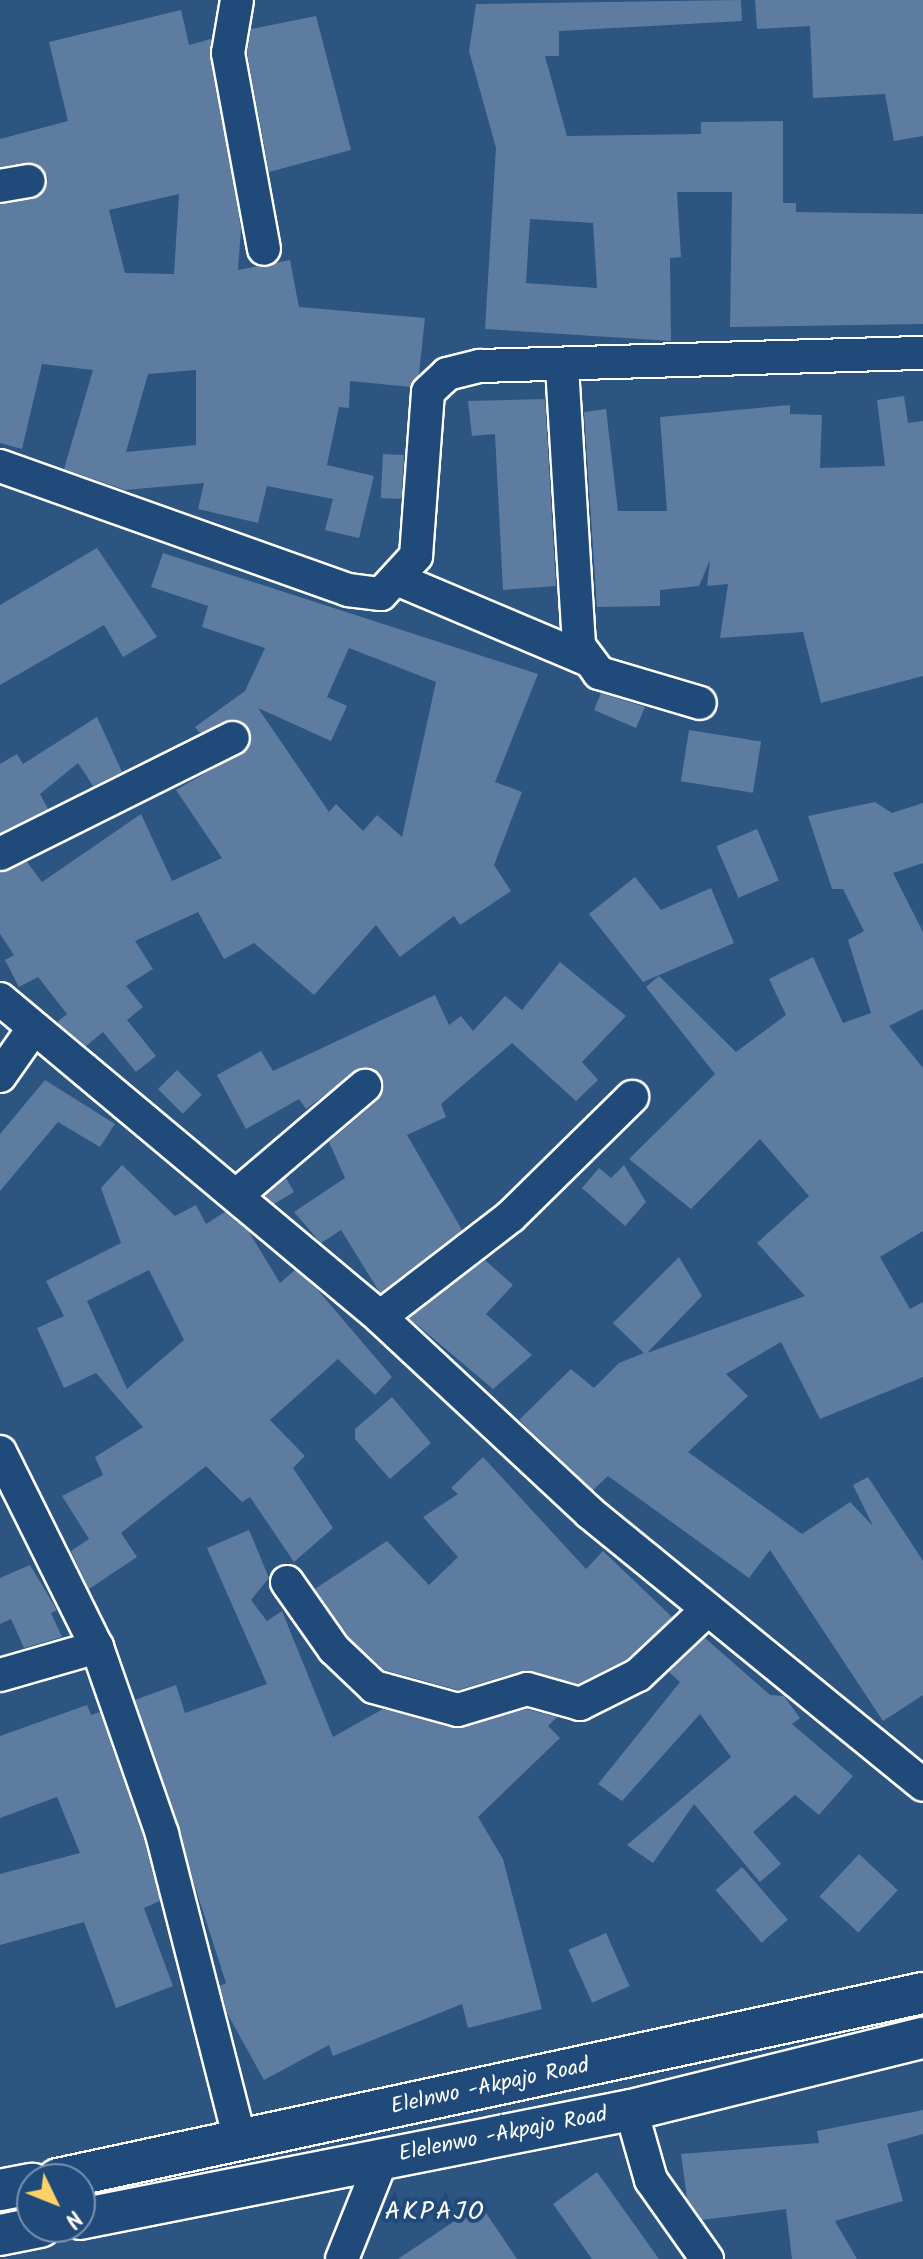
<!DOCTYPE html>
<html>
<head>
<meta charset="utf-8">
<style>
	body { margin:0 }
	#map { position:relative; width:923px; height:2259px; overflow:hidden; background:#2c5582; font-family:Kalam,sans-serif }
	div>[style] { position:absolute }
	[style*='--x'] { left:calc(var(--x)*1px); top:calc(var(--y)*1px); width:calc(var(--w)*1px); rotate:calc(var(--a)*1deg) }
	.building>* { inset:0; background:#5e7c9f; transform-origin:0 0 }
	.roads { filter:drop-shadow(2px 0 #fff) drop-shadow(-2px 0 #fff) drop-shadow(0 2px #fff) drop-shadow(0 -2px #fff) }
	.minor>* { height:32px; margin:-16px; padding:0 16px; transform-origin:16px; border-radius:16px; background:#1f4a7a }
	.major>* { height:40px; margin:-20px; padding:0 20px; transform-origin:20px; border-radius:20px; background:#1f4a7a }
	span { translate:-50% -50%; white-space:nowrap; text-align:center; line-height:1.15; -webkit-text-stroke:8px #1f4a7a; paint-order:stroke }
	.street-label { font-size:22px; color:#fff }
	.quarter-label { font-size:26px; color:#fff; letter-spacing:2px }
	.north { position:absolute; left:16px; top:2163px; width:80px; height:80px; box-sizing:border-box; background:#1f4a7a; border:2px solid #7992af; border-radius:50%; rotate:133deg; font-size:22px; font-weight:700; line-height:32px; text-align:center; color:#fff }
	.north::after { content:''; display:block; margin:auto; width:28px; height:36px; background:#ffd166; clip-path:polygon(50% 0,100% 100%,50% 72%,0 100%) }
</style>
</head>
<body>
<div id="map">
	<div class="building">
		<i style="clip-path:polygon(evenodd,741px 0,742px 21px,559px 31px,559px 56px,545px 56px,567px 136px,701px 134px,701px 122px,783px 121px,783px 203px,796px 203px,796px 212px,923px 214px,923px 324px,730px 327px,732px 192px,677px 192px,681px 257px,670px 258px,671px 341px,485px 329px,496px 148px,469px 51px,476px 4px,741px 0,530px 219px,593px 223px,597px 288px,526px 283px,530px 219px)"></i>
		<i style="clip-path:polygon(755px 0,923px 0,923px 136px,894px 141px,885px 94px,813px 98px,810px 26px,757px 29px)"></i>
		<i style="clip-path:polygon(evenodd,181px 10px,189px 45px,211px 39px,241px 229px,238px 270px,290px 260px,299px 307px,425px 318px,419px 374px,411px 387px,350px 381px,349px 408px,339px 407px,327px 465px,374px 476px,359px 538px,325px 530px,333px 499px,267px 486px,258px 523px,198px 509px,204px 483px,125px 490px,64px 469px,93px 370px,42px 364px,22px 449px,0 443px,0 205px,40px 196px,48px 179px,35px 163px,0 167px,0 139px,68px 121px,49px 42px,181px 10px,179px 194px,174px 274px,125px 273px,109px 210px,179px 194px,181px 10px,196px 370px,196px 445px,126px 452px,148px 374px,196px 370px)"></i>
		<i style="clip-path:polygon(316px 16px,351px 150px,269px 172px,247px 53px,251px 29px)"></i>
		<i style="clip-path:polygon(904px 396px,908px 423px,923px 421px,923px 676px,821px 703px,803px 632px,720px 638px,728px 584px,707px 586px,710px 560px,699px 586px,660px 590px,660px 606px,597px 607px,584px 412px,606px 409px,618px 511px,667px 511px,660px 417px,790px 405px,790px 414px,822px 415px,820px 468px,885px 466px,877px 400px)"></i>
		<i style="clip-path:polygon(545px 399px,556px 586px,503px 590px,495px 434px,472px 436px,468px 401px)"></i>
		<i style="left:383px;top:454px;width:21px;height:44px;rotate:3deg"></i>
		<i style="clip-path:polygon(97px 548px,157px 637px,123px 657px,104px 625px,0 685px,0 605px)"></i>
		<i style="clip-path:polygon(evenodd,163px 553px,538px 674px,495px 782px,522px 792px,494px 865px,511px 891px,460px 925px,454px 916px,400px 957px,376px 925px,314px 995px,254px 943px,224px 959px,198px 912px,135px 941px,153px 969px,126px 986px,143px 1007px,127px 1020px,156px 1056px,136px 1072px,103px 1032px,86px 1046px,57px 1022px,67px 1014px,38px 977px,19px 987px,5px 960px,14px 955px,0 934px,0 873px,27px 862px,42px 882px,141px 814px,172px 881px,222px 858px,176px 790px,249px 748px,243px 722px,200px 733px,195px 727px,245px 691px,265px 648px,202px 627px,208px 606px,151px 587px,163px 553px,349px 648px,436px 682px,402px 837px,377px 815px,363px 831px,336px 804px,329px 812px,258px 708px,331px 741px,347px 706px,327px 697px,349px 648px)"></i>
		<i style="clip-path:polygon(601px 693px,645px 707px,636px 728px,594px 710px)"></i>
		<i style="clip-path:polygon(97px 717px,122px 772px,93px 786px,78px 763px,40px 794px,48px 809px,0 833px,0 764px,17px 754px,23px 764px)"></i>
		<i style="left:689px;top:730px;width:73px;height:52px;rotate:9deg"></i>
		<i style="clip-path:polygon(875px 802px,892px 813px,923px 803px,923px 863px,893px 873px,923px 932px,923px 1009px,889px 1026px,923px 1068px,923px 1231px,880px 1257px,910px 1309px,923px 1302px,923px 1377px,820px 1419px,781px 1342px,726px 1374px,748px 1396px,688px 1452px,802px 1534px,850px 1502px,873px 1526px,853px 1485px,868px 1477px,923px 1561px,923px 1695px,883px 1721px,770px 1550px,749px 1578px,608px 1476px,593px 1490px,519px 1420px,571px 1369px,594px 1388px,619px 1363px,644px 1353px,613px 1323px,679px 1257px,702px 1296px,647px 1353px,805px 1296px,757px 1243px,809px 1196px,760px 1139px,691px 1209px,629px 1159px,715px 1074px,646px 987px,659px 976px,736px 1052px,786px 1015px,769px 979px,813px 957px,843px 1023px,871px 1013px,848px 940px,864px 931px,843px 889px,832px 889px,808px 816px)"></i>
		<i style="left:757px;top:829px;width:56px;height:44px;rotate:67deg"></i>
		<i style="clip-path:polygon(635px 877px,661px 910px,711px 888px,734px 943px,643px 982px,589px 914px)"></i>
		<i style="clip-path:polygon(560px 962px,626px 1016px,582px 1062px,598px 1080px,576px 1101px,512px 1043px,441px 1104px,446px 1117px,407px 1135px,462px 1230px,380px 1293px,341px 1230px,321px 1243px,294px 1212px,345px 1178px,329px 1142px,378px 1100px,380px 1074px,361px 1068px,306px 1109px,299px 1099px,246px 1129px,217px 1075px,261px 1051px,273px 1071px,435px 995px,449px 1025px,461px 1016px,473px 1031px,505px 996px,522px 1010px)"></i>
		<i style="left:177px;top:1070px;width:35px;height:27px;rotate:45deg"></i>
		<i style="clip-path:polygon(45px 1080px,115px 1124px,100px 1147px,58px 1122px,0 1191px,0 1134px)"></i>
		<i style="clip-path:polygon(evenodd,122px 1165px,175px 1216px,196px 1205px,206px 1224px,225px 1212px,249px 1232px,280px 1283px,295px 1270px,316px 1288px,392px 1377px,375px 1395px,338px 1359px,270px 1420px,305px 1456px,293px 1468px,333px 1528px,294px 1562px,250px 1497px,242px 1502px,206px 1466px,121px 1533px,137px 1557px,89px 1589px,71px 1551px,89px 1539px,62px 1496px,103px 1475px,95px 1457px,143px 1427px,96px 1373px,64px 1388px,37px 1328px,64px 1316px,46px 1281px,121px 1243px,101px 1188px,122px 1165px,149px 1270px,184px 1340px,127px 1389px,87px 1301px,149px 1270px)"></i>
		<i style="clip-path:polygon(624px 1165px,646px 1202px,625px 1226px,582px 1188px,599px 1168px,611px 1178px)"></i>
		<i style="clip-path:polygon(286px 1178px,294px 1192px,274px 1204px,265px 1196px)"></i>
		<i style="clip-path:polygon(485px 1260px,513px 1285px,486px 1314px,532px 1355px,493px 1389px,409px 1318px)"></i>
		<i style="clip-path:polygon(392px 1397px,431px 1443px,390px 1479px,355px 1439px,355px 1429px)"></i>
		<i style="clip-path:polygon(483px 1457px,586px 1569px,603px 1551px,672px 1617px,627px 1659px,578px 1684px,522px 1671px,458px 1690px,384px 1670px,348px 1637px,315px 1589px,387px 1541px,429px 1585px,458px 1557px,423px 1517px,458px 1494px,451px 1488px)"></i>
		<i style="clip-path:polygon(249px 1530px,269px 1578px,251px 1600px,267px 1621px,282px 1611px,333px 1737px,383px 1709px,454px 1728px,527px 1709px,557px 1717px,548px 1726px,560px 1738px,478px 1817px,503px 1859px,542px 2009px,468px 2028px,462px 2004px,333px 2056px,329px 2045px,264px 2080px,227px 2013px,220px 1986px,226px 1983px,135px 1700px,176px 1685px,185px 1713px,267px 1684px,207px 1548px)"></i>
		<i style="clip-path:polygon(30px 1565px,57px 1610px,51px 1613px,62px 1637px,24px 1648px,11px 1619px,0 1624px,0 1578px)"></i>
		<i style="clip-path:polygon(705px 1638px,770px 1695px,784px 1696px,800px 1718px,792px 1724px,853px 1776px,819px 1815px,795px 1795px,753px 1832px,781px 1864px,760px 1882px,694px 1804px,653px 1863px,627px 1845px,731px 1757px,700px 1714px,622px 1801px,598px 1784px,680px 1682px,669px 1672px)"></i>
		<i style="clip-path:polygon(87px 1705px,91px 1715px,100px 1712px,144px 1839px,160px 1901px,144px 1908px,173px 1986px,116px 2008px,84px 1922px,0 1945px,0 1874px,80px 1853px,57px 1797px,0 1818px,0 1736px)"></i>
		<i style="left:859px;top:1854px;width:53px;height:58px;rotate:43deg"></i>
		<i style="left:742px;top:1867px;width:70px;height:35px;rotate:49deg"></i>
		<i style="left:606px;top:1933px;width:58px;height:41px;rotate:66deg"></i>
		<i style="clip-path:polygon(923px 2110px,923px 2134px,887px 2144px,903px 2201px,835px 2221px,857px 2259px,792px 2259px,786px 2209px,702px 2220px,687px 2198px,681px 2154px,819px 2143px,817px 2131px)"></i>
		<i style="clip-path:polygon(597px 2172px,659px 2259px,592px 2259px,553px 2204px)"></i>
		<i style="clip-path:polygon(480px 2204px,517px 2259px,398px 2259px)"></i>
	</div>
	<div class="roads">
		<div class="minor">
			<i style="--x:237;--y:0;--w:54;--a:99.6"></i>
			<i style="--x:228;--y:53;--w:199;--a:79.6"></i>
			<i style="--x:0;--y:186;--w:29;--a:-10"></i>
			<i style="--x:562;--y:367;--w:280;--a:86.5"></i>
			<i style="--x:579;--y:646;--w:34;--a:53"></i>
			<i style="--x:599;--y:673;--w:105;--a:16.5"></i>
			<i style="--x:0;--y:466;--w:369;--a:19.6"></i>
			<i style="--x:348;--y:590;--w:33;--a:7"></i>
			<i style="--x:381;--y:594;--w:52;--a:-47.4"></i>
			<i style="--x:416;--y:556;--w:164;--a:-85.8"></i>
			<i style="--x:428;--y:392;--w:26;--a:-43"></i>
			<i style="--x:447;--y:374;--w:34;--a:-14"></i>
			<i style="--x:480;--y:366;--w:443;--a:-1.7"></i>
			<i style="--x:399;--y:580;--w:203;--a:22.9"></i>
			<i style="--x:0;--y:854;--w:260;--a:-26.5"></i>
			<i style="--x:0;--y:999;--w:496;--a:39.9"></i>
			<i style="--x:380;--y:1317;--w:287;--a:43"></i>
			<i style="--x:590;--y:1513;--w:430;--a:39.2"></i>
			<i style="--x:0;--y:1076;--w:57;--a:-54.9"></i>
			<i style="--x:238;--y:1194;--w:167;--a:-40.4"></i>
			<i style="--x:380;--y:1317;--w:165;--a:-37.6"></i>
			<i style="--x:511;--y:1216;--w:170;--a:-44.5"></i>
			<i style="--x:0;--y:1452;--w:218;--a:63.6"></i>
			<i style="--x:97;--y:1647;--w:198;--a:70.8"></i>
			<i style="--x:162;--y:1834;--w:319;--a:75.7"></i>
			<i style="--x:287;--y:1582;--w:82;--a:55"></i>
			<i style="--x:334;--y:1649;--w:55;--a:43.5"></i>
			<i style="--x:374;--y:1687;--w:87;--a:15.3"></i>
			<i style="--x:458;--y:1710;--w:72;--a:-16.9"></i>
			<i style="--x:527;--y:1689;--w:55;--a:15.8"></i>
			<i style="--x:580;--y:1704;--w:65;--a:-26.6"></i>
			<i style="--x:638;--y:1675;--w:95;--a:-43.3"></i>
			<i style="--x:0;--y:1675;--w:101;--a:-16.1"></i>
			<i style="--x:631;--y:2110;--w:73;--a:74.1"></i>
			<i style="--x:651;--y:2180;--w:97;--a:54.7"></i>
			<i style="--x:342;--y:2259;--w:108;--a:-68.2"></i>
		</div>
		<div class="major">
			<i style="--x:58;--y:2179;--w:885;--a:-12.14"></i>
			<i style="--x:0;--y:2190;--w:33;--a:-11"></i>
			<i style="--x:80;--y:2219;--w:562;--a:-11.19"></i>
			<i style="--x:631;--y:2110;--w:301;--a:-13.9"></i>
			<i style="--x:0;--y:2235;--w:41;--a:-11.3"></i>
		</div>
	</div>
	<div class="street-label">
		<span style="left:490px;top:2087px;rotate:-12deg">Elelnwo -Akpajo Road</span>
		<span style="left:503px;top:2135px;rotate:-11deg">Elelenwo -Akpajo Road</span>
	</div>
	<div class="quarter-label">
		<span style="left:435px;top:2213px">AKPAJO</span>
	</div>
	<div class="north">N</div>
</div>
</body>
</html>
